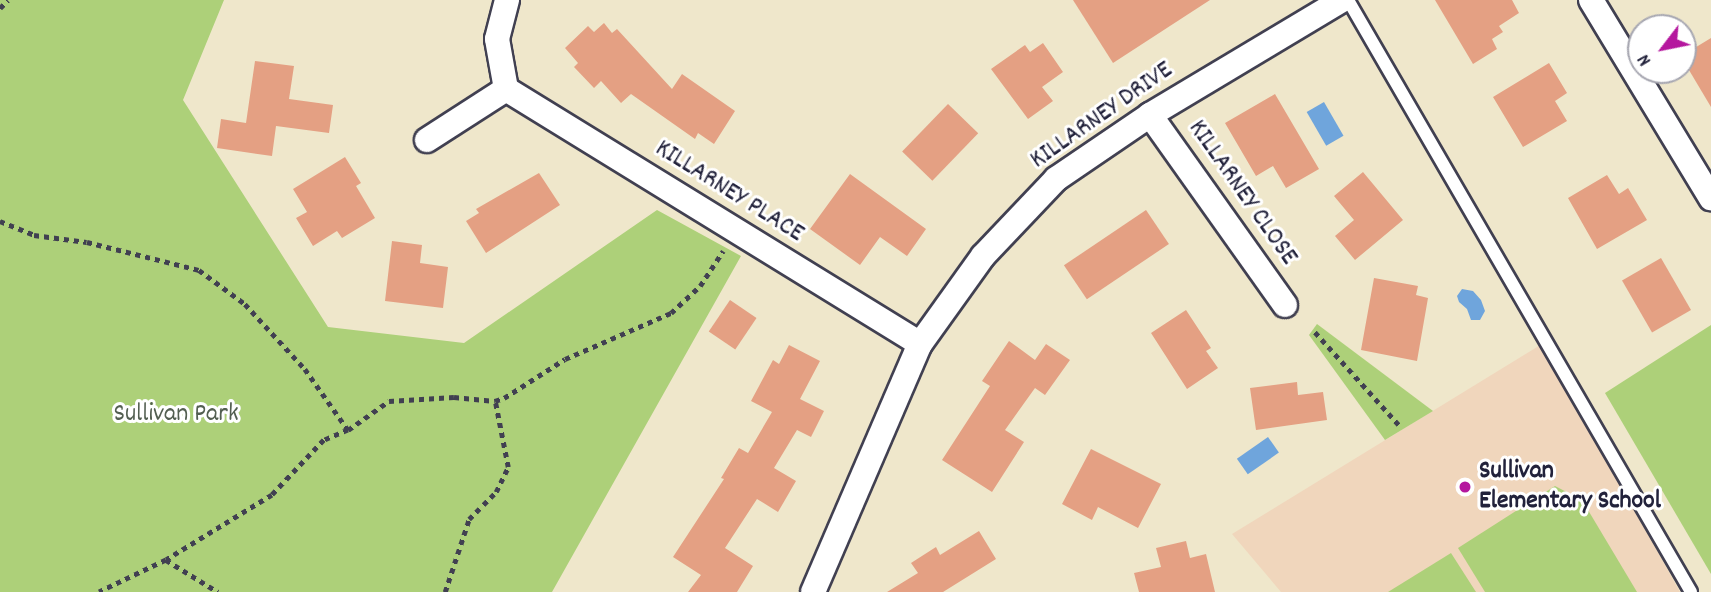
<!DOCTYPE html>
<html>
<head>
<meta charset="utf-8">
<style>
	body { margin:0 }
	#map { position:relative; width:1711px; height:592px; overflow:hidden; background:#efe7cb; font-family:Dekko,sans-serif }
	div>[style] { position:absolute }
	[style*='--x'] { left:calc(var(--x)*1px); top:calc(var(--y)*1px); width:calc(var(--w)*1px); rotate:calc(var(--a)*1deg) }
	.built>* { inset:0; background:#f0d6bc }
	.green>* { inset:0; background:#add079 }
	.water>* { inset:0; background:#6fa5dc; transform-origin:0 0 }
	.building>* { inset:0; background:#e4a083; transform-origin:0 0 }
	.path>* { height:4.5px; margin-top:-2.25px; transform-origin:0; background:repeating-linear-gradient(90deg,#414051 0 5px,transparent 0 10px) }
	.roads { filter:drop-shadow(2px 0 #414051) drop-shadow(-2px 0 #414051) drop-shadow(0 2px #414051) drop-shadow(0 -2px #414051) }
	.service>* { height:12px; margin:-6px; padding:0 6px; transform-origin:6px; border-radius:6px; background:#fff }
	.minor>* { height:24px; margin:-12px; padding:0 12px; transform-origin:12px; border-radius:12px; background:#fff }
	.dots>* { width:19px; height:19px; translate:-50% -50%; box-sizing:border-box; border:4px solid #fff; border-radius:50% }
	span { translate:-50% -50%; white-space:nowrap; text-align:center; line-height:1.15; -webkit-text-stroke:6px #fff; paint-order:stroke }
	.street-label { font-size:26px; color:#22223b }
	.park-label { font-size:26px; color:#535f51 }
	.poi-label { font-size:26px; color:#22223b; font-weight:700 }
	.left { translate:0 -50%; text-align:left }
	.north { position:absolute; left:1627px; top:14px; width:70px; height:70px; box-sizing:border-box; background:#fff; border:2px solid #a7a7b1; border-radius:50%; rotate:238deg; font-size:19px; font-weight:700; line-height:28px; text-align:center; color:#22223b }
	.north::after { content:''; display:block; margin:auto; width:24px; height:32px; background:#b5179e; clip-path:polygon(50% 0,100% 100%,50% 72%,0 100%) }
</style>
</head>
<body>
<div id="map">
	<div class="built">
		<i style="clip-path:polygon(1542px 344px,1680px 592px,1281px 592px,1232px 534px)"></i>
	</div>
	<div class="green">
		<i style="clip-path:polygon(0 0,224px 0,183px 100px,328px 327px,464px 343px,657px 210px,741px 256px,552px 592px,0 592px)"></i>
		<i style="clip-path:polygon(1317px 324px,1433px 411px,1385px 440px,1309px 335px)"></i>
		<i style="clip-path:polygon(1711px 325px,1711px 574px,1605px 393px)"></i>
		<i style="clip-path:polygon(1555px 486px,1582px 500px,1637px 592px,1485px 592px,1458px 548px)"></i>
		<i style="clip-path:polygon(1451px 553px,1476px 592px,1388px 592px)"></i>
	</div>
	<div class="water">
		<i style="left:1324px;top:102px;width:39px;height:20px;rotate:60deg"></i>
		<i style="clip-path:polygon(1462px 289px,1473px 291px,1481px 300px,1485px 311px,1480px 320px,1471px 320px,1467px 309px,1459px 302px,1457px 296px)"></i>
		<i style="left:1268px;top:437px;width:19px;height:38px;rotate:55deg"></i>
	</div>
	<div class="building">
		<i style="clip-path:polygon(1073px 0,1210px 0,1113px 63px)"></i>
		<i style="clip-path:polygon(1435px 0,1512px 0,1519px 13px,1499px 26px,1503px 32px,1492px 39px,1497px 49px,1473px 64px)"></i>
		<i style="clip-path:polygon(604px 23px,612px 33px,617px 29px,672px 89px,682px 74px,735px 111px,714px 144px,698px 133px,695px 139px,631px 94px,621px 103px,601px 81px,594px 88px,574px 67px,578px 63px,565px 48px,588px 26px,594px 32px)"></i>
		<i style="clip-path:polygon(1711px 38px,1711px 107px,1683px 60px,1683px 55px)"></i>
		<i style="clip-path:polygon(1043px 43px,1063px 72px,1042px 87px,1053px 101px,1028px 119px,991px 69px,1025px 45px,1030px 52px)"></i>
		<i style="clip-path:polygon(255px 61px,294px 66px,289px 99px,333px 105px,329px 133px,276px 126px,272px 156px,217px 148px,221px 119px,246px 123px)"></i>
		<i style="clip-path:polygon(1549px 63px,1567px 93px,1555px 101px,1567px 121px,1523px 147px,1493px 97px)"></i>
		<i style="clip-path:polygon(1275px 94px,1319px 169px,1286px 188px,1273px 166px,1256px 176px,1225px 123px)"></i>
		<i style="left:948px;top:104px;width:42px;height:66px;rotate:44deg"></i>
		<i style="clip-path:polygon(345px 157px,361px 183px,356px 186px,375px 218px,342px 238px,337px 231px,313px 246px,296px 218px,307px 212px,293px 189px)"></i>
		<i style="clip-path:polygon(1363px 172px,1403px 220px,1355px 260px,1335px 236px,1354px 220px,1334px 196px)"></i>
		<i style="clip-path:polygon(539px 173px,560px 205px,486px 253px,466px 221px,479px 213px,476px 209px)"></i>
		<i style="clip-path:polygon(850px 174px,926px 229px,907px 256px,880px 237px,860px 265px,810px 229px)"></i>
		<i style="clip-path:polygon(1607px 175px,1619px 194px,1628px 188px,1647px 220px,1597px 249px,1568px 198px)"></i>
		<i style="left:1146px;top:210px;width:41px;height:99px;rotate:56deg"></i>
		<i style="clip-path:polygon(392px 241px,422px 245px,420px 263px,448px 267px,443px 308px,385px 301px)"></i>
		<i style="left:1661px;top:258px;width:60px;height:45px;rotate:60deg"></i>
		<i style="clip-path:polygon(1374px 278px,1418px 286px,1416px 295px,1428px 298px,1417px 361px,1361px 350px)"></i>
		<i style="left:730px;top:300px;width:32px;height:38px;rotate:34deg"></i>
		<i style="clip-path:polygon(1186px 310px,1211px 348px,1206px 351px,1218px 368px,1187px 389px,1151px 333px)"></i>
		<i style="clip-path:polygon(1009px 341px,1035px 360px,1046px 344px,1070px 360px,1045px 395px,1035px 388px,1005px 430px,1024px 442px,992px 492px,942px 460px,990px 386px,982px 381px)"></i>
		<i style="clip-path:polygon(789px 345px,820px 361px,800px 399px,824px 411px,811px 437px,797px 430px,774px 468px,796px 481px,778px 512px,757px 499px,725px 548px,753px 566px,737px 592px,688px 592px,701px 575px,673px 557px,724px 479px,721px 478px,739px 448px,748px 453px,772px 412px,751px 401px,773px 360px,779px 364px)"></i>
		<i style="clip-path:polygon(1297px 382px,1298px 395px,1323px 392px,1327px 420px,1256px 430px,1250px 388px)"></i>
		<i style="clip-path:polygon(1091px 449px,1161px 484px,1138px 528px,1098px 507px,1092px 520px,1062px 504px)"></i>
		<i style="clip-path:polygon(979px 531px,996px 559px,943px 592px,887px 592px,918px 573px,911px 563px,936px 547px,940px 555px)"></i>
		<i style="clip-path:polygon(1186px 541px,1190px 558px,1206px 554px,1215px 592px,1139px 592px,1134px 573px,1161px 567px,1156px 548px)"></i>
	</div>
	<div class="path">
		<i style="--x:0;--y:8;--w:11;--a:-45"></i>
		<i style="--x:0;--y:221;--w:37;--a:22"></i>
		<i style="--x:34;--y:235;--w:53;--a:7.5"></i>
		<i style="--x:87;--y:242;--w:115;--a:14"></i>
		<i style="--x:199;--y:270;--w:57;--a:36.5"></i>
		<i style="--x:245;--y:304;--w:88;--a:47.3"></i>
		<i style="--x:305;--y:369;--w:75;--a:54.8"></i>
		<i style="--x:348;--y:430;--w:26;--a:157"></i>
		<i style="--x:324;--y:440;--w:76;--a:133.4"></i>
		<i style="--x:272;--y:495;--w:124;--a:148.5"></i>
		<i style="--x:166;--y:560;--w:74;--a:154.5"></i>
		<i style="--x:1315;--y:332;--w:125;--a:47.9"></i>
		<i style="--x:348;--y:430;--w:50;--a:-35.3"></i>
		<i style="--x:389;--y:401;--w:65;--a:-3.5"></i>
		<i style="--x:454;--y:397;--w:41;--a:5.6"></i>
		<i style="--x:495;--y:401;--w:9;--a:-18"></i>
		<i style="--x:504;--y:398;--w:72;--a:-32.6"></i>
		<i style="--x:565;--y:359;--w:116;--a:-23.5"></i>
		<i style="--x:671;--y:313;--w:40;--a:-43"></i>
		<i style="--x:700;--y:286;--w:42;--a:-56.7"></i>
		<i style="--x:166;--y:560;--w:61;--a:31.6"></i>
		<i style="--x:445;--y:592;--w:77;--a:-71.8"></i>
		<i style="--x:469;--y:519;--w:38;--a:-45"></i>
		<i style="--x:496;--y:492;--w:28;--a:-64"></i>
		<i style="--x:508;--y:467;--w:67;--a:-101.1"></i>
	</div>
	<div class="roads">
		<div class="service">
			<i style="--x:1348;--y:0;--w:684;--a:59.91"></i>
		</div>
		<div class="minor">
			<i style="--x:507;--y:0;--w:40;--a:104.4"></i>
			<i style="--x:497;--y:39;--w:51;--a:79.8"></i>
			<i style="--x:506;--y:89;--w:486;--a:31.6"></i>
			<i style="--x:1591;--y:0;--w:232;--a:58.8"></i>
			<i style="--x:1150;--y:115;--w:233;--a:54.6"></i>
			<i style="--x:427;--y:140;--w:94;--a:-32.8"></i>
			<i style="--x:813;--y:592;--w:270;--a:-66.7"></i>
			<i style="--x:920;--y:344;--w:108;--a:-54.4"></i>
			<i style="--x:983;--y:256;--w:106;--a:-46.5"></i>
			<i style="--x:1056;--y:179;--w:114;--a:-34.2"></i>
			<i style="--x:1150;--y:115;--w:224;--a:-30.9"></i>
		</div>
	</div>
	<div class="dots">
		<i style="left:1465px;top:487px;background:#b5179e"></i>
	</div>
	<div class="street-label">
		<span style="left:1102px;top:116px;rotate:-35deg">KILLARNEY DRIVE</span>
		<span style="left:729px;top:192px;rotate:32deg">KILLARNEY PLACE</span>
		<span style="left:1242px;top:193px;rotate:55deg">KILLARNEY CLOSE</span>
	</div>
	<div class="park-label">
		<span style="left:176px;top:415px">Sullivan Park</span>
	</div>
	<div class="poi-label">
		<span class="left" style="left:1479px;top:487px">Sullivan<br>Elementary School</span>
	</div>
	<div class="north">N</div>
</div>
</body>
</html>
